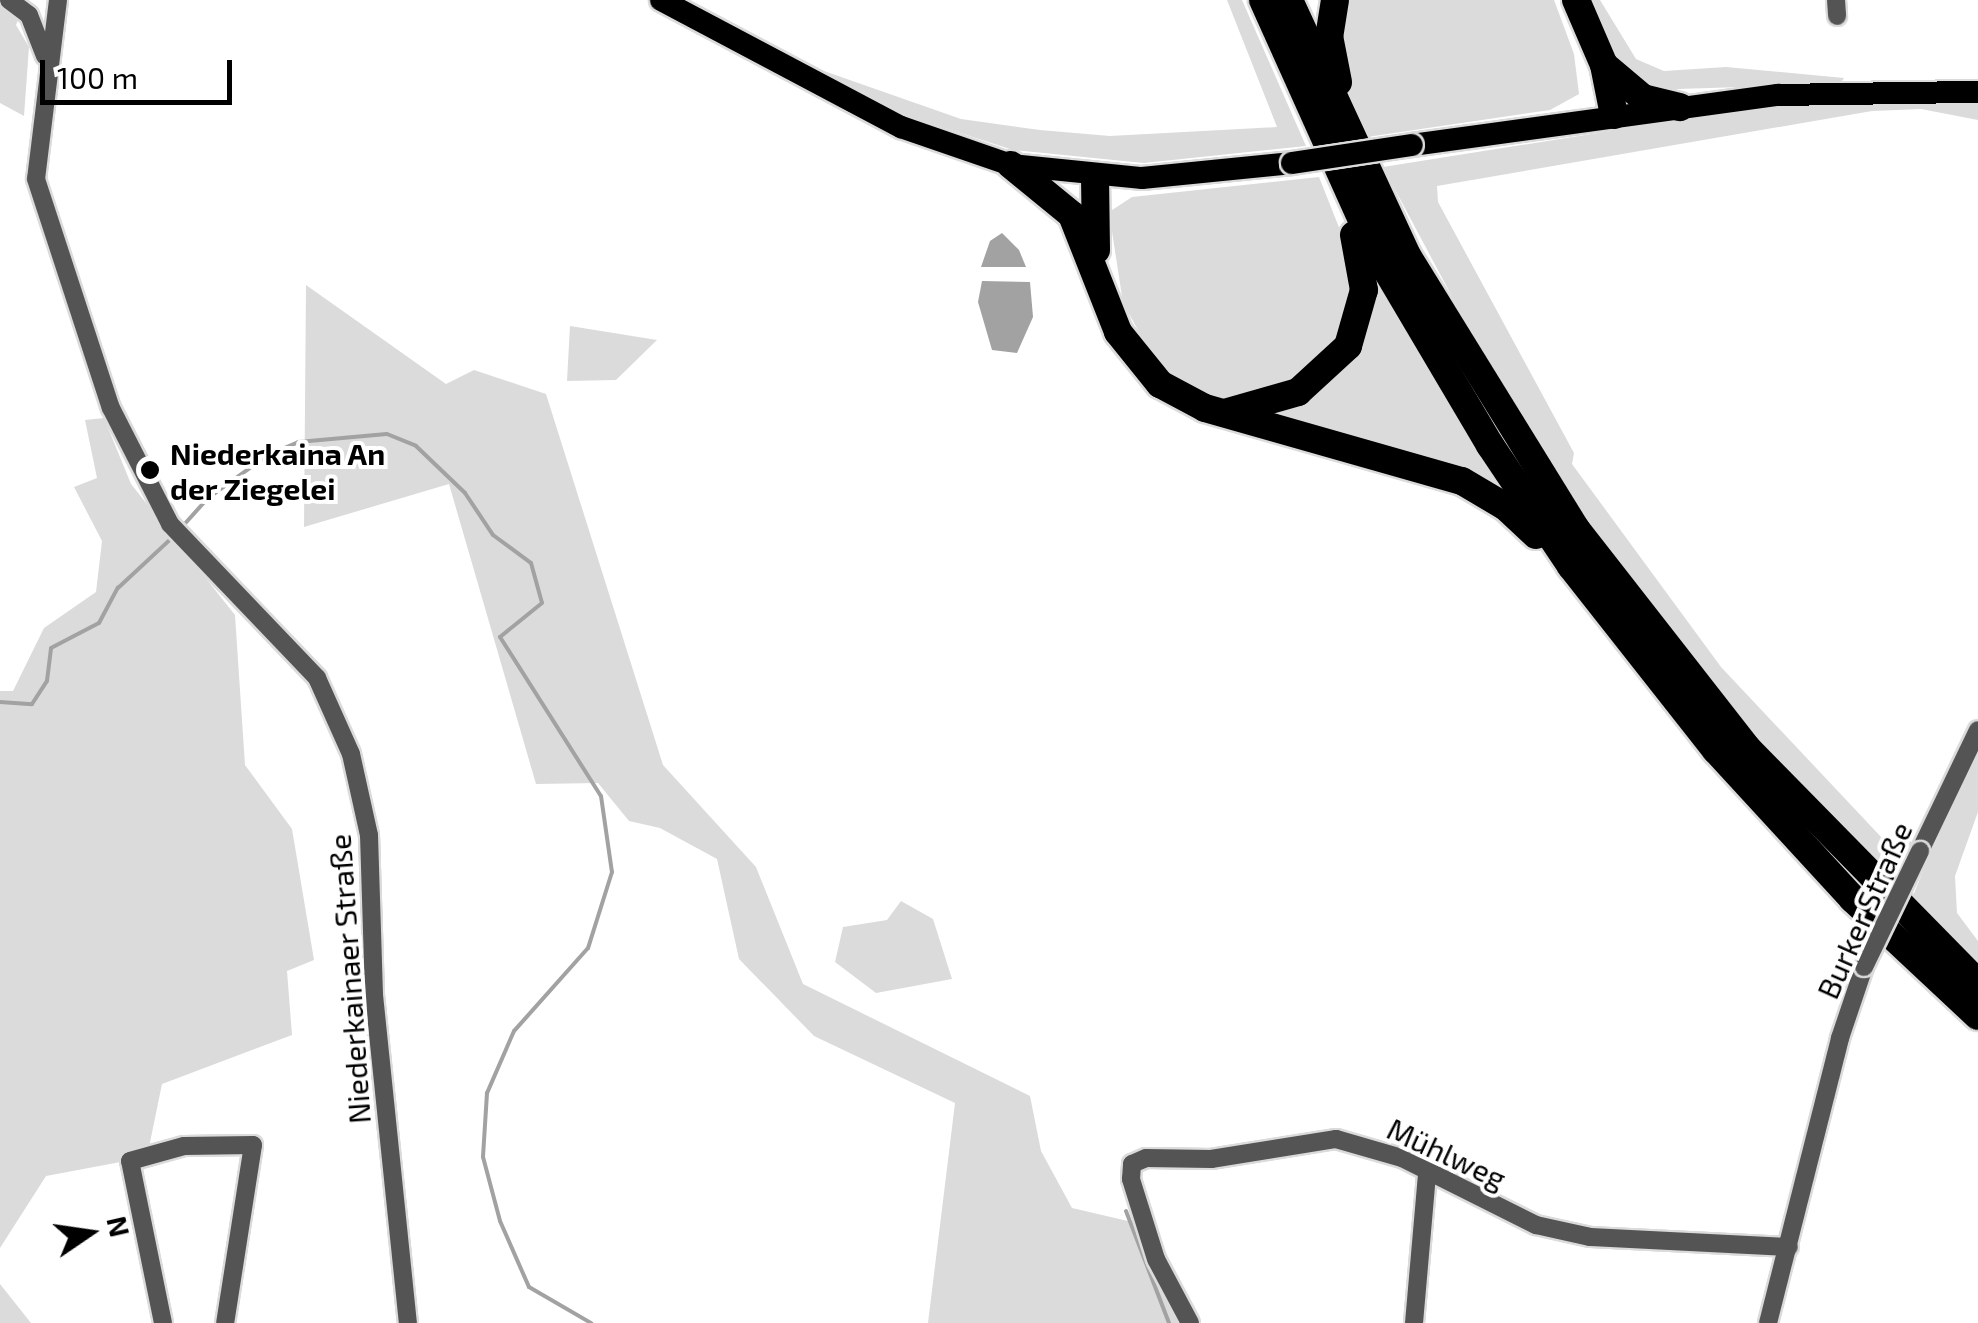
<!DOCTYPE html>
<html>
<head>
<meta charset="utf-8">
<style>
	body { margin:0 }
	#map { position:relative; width:1978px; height:1323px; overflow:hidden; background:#fff; font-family:"Exo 2",sans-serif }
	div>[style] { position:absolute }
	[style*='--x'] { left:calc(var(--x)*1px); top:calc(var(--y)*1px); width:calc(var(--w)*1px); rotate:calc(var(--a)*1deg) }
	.green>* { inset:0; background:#dbdbdb }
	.water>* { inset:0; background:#a2a2a2 }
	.stream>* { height:4px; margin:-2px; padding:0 2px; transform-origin:2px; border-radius:2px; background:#a2a2a2 }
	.roads { filter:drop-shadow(2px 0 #dbdbdb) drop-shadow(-2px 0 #dbdbdb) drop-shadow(0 2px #dbdbdb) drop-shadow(0 -2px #dbdbdb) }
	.minor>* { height:18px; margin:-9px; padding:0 9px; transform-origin:9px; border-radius:9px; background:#545454 }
	.major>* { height:22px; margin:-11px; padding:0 11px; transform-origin:11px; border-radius:11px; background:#000 }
	.highway>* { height:28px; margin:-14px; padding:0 14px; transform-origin:14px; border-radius:14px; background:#000 }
	.bridges { filter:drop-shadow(2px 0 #dbdbdb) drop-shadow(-2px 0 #dbdbdb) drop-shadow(0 2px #dbdbdb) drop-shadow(0 -2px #dbdbdb) }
	.minor-bridge>* { height:18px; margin:-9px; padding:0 9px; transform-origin:9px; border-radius:9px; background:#545454 }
	.major-bridge>* { height:22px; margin:-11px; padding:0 11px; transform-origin:11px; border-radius:11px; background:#000 }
	.dots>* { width:28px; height:28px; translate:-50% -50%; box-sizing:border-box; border:5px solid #fff; border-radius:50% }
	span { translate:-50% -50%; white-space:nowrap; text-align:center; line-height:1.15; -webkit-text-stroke:8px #fff; paint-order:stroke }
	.poi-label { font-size:30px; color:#000; font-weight:700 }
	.left { translate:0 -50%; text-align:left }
	.street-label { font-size:30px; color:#000 }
	.north { position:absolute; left:40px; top:1183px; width:100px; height:100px; -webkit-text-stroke:8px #fff; paint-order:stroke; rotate:77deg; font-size:28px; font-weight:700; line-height:40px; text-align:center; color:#000 }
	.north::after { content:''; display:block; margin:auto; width:35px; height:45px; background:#000; clip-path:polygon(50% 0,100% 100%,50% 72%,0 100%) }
	.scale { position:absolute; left:40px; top:60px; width:192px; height:45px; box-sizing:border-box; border:5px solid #000; border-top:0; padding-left:12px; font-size:30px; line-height:35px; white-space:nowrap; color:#000; -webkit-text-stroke:8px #fff; paint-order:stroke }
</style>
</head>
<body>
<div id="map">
	<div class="green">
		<i style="clip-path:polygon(1227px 0,1242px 0,1306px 146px,1144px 163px,1013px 150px,898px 113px,824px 71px,961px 119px,1040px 130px,1110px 136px,1277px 127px)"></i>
		<i style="clip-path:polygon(1340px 0,1554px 0,1574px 54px,1579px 94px,1550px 110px,1367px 137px,1346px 90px)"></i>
		<i style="clip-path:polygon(1586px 0,1600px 0,1636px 59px,1664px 71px,1726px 67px,1844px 78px,1840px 84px,1647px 90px,1619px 74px)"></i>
		<i style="clip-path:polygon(0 6px,20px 15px,16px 25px,29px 47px,24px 116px,0 103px)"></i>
		<i style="clip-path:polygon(1978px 101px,1978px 120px,1921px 109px,1872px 111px,1437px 186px,1438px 202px,1574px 453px,1572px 464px,1721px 667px,1883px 839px,1898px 831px,1915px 845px,1889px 875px,1724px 699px,1597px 532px,1473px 336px,1383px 167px,1755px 108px)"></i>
		<i style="clip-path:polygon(1319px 177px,1348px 250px,1352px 286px,1331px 351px,1289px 386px,1241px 398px,1210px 396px,1155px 361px,1123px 303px,1109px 212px,1132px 197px)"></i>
		<i style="clip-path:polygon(1373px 278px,1502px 495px,1521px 516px,1257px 414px,1292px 404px,1338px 374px,1355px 350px)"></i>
		<i style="clip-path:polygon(306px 285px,446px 384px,474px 370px,546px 394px,663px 765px,756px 867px,803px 984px,1030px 1096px,1041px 1151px,1072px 1208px,1145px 1225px,1190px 1323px,928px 1323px,955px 1103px,814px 1036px,739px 959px,717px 859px,660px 828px,629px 821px,598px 783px,536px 784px,449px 484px,304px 527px)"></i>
		<i style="clip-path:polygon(570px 326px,657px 340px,616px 380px,567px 381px)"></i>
		<i style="clip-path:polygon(104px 418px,131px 484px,235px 615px,245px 765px,292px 829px,314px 960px,287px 971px,292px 1035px,162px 1084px,147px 1157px,46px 1176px,0 1248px,0 691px,13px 691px,44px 628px,96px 592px,102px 541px,74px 487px,97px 478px,85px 420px)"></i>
		<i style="clip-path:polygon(1978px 732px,1978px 812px,1955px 876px,1957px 913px,1978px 941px,1978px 967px,1912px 898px,1928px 859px,1921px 851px)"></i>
		<i style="clip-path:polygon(901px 901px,933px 919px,952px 979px,876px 993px,835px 962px,843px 927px,887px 920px)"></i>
		<i style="clip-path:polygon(0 1284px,31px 1323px,0 1323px)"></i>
	</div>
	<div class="water">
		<i style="clip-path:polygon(1002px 233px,1019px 250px,1026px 267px,981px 267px,990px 241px)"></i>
		<i style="clip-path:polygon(982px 281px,1030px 282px,1033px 317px,1017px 353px,992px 350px,978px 302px)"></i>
	</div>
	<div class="stream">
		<i style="--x:181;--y:528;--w:40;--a:-48"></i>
		<i style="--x:208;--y:498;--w:74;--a:-35.6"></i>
		<i style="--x:268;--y:455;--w:33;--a:-23"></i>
		<i style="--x:298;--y:442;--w:89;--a:-5.1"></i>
		<i style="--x:387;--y:434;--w:31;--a:22"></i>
		<i style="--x:416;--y:446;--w:68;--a:43.8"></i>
		<i style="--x:465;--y:493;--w:50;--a:56.3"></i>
		<i style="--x:493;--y:535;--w:47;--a:36.4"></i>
		<i style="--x:531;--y:563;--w:41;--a:74.6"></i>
		<i style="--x:542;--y:603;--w:54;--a:141"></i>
		<i style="--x:500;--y:637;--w:188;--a:57.6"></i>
		<i style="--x:601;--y:796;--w:77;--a:81.8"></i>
		<i style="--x:612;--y:872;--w:80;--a:107.5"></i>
		<i style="--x:588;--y:948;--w:111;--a:131.7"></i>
		<i style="--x:514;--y:1031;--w:68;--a:113.5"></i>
		<i style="--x:487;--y:1093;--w:64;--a:93.6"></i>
		<i style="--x:483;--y:1157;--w:66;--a:75.1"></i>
		<i style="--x:500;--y:1221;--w:72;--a:66.3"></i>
		<i style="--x:529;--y:1287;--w:72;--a:30.1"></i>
		<i style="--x:0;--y:702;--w:32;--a:4"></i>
		<i style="--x:32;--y:704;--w:27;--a:-57"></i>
		<i style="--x:47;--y:681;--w:33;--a:-83"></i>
		<i style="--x:51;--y:648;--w:54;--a:-27.5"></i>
		<i style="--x:99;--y:623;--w:40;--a:-62"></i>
		<i style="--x:118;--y:588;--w:78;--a:-42.9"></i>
		<i style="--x:1126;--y:1211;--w:120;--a:69"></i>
	</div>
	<div class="roads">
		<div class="minor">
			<i style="--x:9;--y:0;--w:25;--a:37"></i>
			<i style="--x:29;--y:15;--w:44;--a:68.7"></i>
			<i style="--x:58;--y:0;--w:180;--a:97"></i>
			<i style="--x:36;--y:179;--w:241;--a:71.9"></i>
			<i style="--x:111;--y:408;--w:130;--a:63"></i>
			<i style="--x:170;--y:524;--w:213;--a:46.3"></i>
			<i style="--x:317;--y:678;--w:83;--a:65.9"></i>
			<i style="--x:351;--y:754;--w:83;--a:77.5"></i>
			<i style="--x:369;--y:835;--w:160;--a:88.2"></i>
			<i style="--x:374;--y:995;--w:330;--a:84.1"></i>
			<i style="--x:1836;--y:0;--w:16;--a:86"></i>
			<i style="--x:1920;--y:851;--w:134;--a:-64.4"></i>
			<i style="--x:163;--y:1323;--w:165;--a:-101.5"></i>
			<i style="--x:130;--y:1161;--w:56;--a:-15.5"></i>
			<i style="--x:184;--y:1146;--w:69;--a:-0.8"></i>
			<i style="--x:253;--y:1145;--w:180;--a:98.9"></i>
			<i style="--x:1190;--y:1323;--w:72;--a:-118"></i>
			<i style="--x:1156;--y:1259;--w:84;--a:-107.4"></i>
			<i style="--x:1131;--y:1179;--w:15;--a:-86"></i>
			<i style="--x:1132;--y:1164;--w:15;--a:-23"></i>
			<i style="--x:1146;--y:1158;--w:65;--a:0.9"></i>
			<i style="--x:1211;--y:1159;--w:127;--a:-9.1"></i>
			<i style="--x:1336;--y:1139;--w:69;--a:16.1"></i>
			<i style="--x:1402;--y:1158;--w:150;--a:26.6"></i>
			<i style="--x:1536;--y:1225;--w:55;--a:12.5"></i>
			<i style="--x:1590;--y:1237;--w:199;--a:2.9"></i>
			<i style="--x:1414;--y:1323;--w:151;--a:-85"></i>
			<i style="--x:1768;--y:1323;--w:294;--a:-75.8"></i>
			<i style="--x:1840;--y:1038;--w:75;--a:-71.3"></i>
		</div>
		<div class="major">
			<i style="--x:661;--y:0;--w:272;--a:27.9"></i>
			<i style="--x:901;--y:127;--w:116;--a:19.1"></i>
			<i style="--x:1011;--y:165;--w:132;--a:5.7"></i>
			<i style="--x:1142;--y:178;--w:151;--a:-5.7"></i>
			<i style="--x:1412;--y:145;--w:369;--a:-7.8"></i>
			<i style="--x:1778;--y:95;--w:200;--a:-0.9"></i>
		</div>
		<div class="highway">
			<i style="--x:1263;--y:0;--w:278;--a:65.8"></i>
			<i style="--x:1377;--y:254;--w:222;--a:59.4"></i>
			<i style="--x:1490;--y:445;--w:146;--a:56.2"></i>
			<i style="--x:1571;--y:566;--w:234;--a:51.8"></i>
			<i style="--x:1716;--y:750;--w:202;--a:47.4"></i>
			<i style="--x:1853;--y:899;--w:171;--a:43.1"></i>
			<i style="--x:1289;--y:0;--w:283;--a:65.2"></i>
			<i style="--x:1408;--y:257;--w:320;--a:58.3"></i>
			<i style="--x:1576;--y:529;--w:278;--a:52"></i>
			<i style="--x:1747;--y:748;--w:330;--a:45.5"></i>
			<i style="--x:1335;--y:0;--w:36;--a:99"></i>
			<i style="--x:1329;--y:36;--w:47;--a:78.9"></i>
			<i style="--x:1576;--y:0;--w:71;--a:66.7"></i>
			<i style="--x:1604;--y:65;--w:51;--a:78.7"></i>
			<i style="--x:1605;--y:66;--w:50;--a:40.1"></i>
			<i style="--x:1643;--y:98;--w:38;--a:14"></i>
			<i style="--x:1011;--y:165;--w:79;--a:39.3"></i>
			<i style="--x:1072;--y:215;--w:126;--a:68.5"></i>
			<i style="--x:1118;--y:332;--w:67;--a:51.1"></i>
			<i style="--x:1160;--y:384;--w:51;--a:28.1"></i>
			<i style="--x:1205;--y:408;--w:267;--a:15.9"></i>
			<i style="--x:1462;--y:481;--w:51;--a:30.6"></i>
			<i style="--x:1506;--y:507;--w:41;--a:43"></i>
			<i style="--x:1095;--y:177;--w:73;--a:89.2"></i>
			<i style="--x:1228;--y:412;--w:73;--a:-15.9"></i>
			<i style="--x:1298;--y:392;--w:68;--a:-42.6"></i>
			<i style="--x:1348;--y:346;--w:58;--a:-74.1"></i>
			<i style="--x:1364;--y:290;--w:56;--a:-100.3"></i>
		</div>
	</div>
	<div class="bridges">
		<div class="minor-bridge">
			<i style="--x:1864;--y:967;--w:129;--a:-64.2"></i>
		</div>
		<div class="major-bridge">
			<i style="--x:1292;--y:163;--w:121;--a:-8.5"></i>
		</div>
	</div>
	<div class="dots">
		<i style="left:150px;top:470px;background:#000"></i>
	</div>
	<div class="poi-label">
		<span class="left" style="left:170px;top:470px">Niederkaina An<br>der Ziegelei</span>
	</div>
	<div class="street-label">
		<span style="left:1864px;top:910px;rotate:-66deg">Burker Straße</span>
		<span style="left:349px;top:979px;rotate:-94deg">Niederkainaer Straße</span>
		<span style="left:1447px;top:1153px;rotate:25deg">Mühlweg</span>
	</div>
	<div class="north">N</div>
	<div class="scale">100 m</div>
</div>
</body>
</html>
